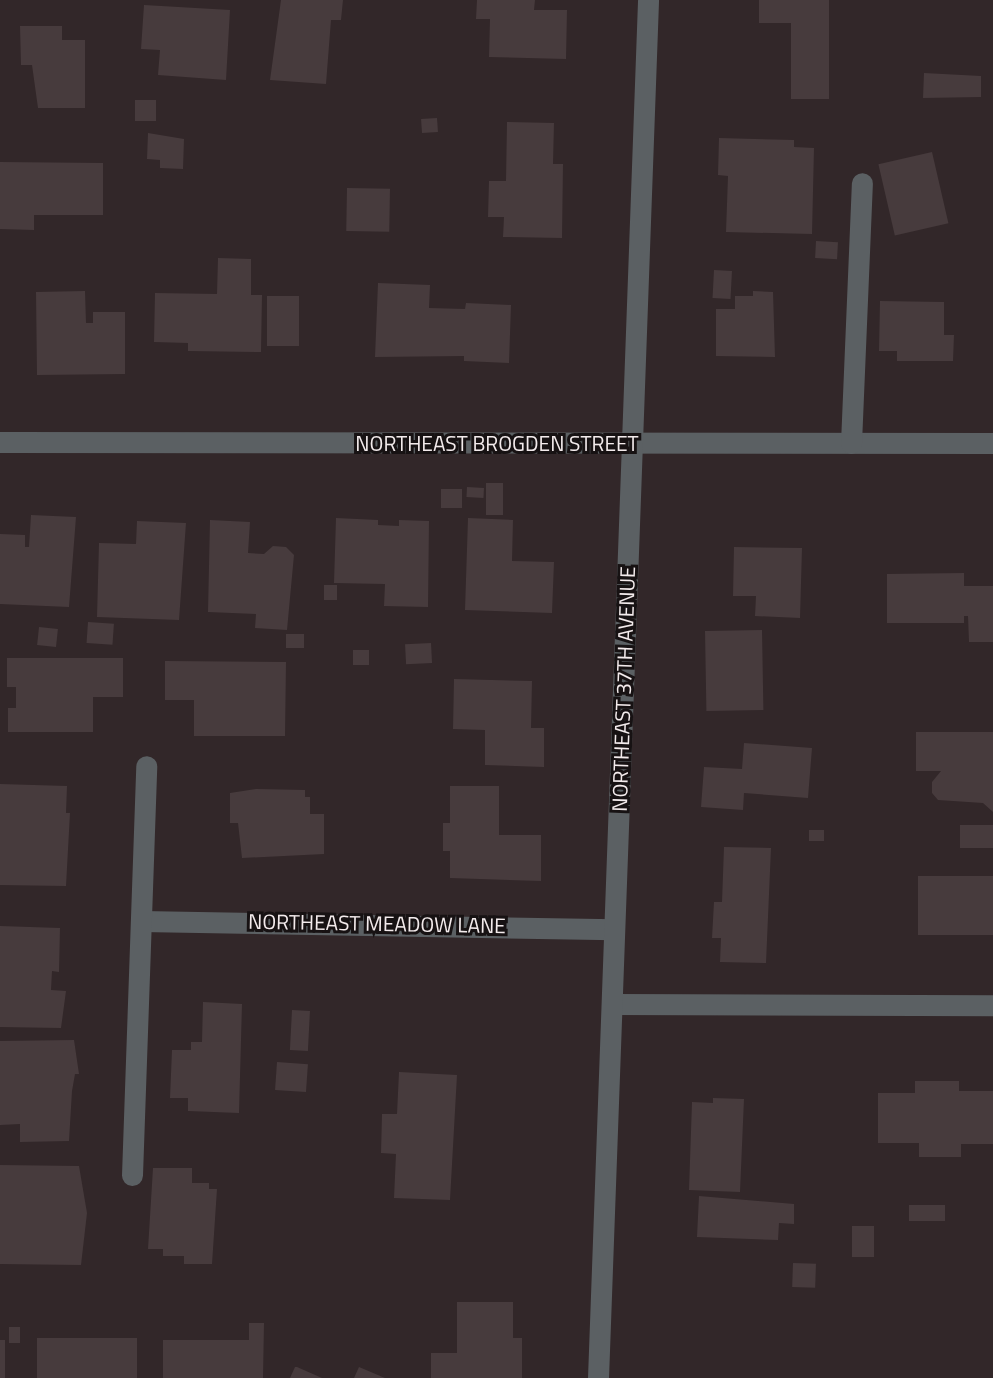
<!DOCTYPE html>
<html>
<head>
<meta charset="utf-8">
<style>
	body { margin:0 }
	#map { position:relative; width:993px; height:1378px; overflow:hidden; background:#322729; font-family:"Titillium Web",sans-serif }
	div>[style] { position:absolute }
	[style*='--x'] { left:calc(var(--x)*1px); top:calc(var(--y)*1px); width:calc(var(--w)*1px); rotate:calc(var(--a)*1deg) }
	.building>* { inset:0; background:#473b3d; transform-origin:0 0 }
	.minor>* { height:21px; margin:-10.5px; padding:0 10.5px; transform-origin:10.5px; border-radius:10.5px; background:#5b6063 }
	span { translate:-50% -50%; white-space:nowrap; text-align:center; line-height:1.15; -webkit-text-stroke:6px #171213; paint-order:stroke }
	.street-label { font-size:21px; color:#f3ebec }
</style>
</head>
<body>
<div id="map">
	<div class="building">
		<i style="clip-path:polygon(281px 0,343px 0,341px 20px,331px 20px,326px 84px,270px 80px)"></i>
		<i style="clip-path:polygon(477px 0,535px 0,534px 10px,567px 10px,566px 59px,489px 57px,490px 19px,476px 19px)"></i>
		<i style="clip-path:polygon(759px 0,829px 0,829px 99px,791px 99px,791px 23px,759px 23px)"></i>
		<i style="clip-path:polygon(144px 5px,230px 10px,226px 80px,158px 75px,160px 50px,141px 49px)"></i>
		<i style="clip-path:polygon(20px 26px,62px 26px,62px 40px,85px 40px,85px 108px,38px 108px,32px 65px,21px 65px)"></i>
		<i style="clip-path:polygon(924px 73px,981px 76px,981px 97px,923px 98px)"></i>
		<i style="left:156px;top:100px;width:21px;height:21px;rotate:90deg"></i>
		<i style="left:437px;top:118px;width:14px;height:16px;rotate:86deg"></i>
		<i style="clip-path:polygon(507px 122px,554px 123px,553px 164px,563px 164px,562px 238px,503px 237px,504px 217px,488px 217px,489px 181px,506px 181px)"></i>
		<i style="clip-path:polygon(148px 133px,184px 139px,183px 169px,160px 168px,160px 160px,147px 159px)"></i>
		<i style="clip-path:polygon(719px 138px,794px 140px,794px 147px,814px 148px,812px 234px,726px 232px,728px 176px,718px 175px)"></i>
		<i style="left:932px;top:152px;width:73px;height:55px;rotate:77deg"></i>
		<i style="clip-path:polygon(0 162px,103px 163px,103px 215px,34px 215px,34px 230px,0 229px)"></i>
		<i style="left:347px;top:188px;width:43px;height:43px;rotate:1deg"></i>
		<i style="left:816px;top:241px;width:22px;height:17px;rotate:3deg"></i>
		<i style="clip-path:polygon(218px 258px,251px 259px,251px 295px,262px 295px,261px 352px,188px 351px,188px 343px,154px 342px,155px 293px,217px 294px)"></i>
		<i style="left:714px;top:270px;width:18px;height:28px;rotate:3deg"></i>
		<i style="clip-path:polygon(378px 283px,430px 285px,429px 308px,465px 309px,466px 303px,511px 305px,509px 363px,464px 361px,464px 356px,375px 357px)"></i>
		<i style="clip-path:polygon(85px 291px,86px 323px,93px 323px,93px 312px,125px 312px,125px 374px,37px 375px,36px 292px)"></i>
		<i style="clip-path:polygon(753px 291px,773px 292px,775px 357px,716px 356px,716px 309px,735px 309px,735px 296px,753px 296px)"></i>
		<i style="left:267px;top:296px;width:32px;height:50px"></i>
		<i style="clip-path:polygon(880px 301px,944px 302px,944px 335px,954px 335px,953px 361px,897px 361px,897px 351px,879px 351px)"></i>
		<i style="left:486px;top:483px;width:17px;height:32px"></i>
		<i style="left:467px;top:487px;width:17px;height:10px;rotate:3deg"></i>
		<i style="left:462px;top:489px;width:19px;height:21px;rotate:90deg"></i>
		<i style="clip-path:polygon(31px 515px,76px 517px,69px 607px,0 604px,0 534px,25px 535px,25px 547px,29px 547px)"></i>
		<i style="clip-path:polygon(336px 518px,378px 520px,378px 525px,399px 526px,399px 520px,429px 521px,428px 607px,384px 606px,385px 584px,334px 583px)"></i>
		<i style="clip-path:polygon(468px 518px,513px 520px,512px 561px,554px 562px,552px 613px,465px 610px)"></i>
		<i style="clip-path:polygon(210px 520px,250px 522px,248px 553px,264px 554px,273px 546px,286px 547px,294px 555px,287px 630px,255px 628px,256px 614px,208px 612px)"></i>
		<i style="clip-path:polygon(137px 521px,186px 523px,179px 620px,97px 617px,99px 543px,136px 544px)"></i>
		<i style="clip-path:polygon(734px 547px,802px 548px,800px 618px,755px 616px,756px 596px,733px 596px)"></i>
		<i style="clip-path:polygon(964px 573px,964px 586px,993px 586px,993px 642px,969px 642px,968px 616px,964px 616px,964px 623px,887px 623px,887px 574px)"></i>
		<i style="left:324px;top:585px;width:13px;height:15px"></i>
		<i style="left:88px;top:622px;width:26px;height:21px;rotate:4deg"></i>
		<i style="left:39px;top:627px;width:19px;height:18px;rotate:6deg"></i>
		<i style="left:762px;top:630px;width:80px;height:57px;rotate:89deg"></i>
		<i style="left:286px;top:634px;width:18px;height:14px"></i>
		<i style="left:431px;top:643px;width:20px;height:26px;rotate:87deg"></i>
		<i style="left:353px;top:650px;width:16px;height:15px"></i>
		<i style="clip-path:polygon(7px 658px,123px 658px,123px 697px,93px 697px,93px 732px,8px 732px,8px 708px,16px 708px,16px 687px,7px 687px)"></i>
		<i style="clip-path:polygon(165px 661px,286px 662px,285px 736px,194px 736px,194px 700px,165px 700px)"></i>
		<i style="clip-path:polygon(454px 679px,532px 681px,531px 728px,544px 728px,544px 767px,485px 765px,485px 730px,453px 729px)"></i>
		<i style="clip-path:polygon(916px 732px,993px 732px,993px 812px,983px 803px,938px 800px,932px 793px,932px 782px,941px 771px,916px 771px)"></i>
		<i style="clip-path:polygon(744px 743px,812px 748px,808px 798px,744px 793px,743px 810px,701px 807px,704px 767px,742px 769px)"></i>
		<i style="clip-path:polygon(0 784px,67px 786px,66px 813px,70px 813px,66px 886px,0 885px)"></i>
		<i style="clip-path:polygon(450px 786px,499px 786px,499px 835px,541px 835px,541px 881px,450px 878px,450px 851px,443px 851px,443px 823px,450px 823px)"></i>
		<i style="clip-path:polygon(256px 789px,305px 790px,305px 797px,310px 797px,310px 814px,324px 814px,324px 854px,242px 858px,238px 823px,230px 823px,230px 793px)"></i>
		<i style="left:960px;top:825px;width:33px;height:23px"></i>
		<i style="left:809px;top:830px;width:15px;height:11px"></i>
		<i style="clip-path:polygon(724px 847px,771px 848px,766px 963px,720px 962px,721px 938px,712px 938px,714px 902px,722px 902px)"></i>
		<i style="left:918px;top:876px;width:75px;height:59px"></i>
		<i style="clip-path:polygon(0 926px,60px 928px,59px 972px,52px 971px,51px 990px,66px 991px,61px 1028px,0 1027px)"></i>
		<i style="clip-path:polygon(203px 1002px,242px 1004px,239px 1113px,188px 1111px,188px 1098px,170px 1098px,172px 1050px,191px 1050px,191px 1042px,202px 1042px)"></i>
		<i style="left:292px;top:1010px;width:18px;height:40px;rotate:3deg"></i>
		<i style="clip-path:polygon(74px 1040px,79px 1074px,75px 1074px,72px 1091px,69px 1141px,20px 1142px,20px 1124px,0 1125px,0 1041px)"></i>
		<i style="left:277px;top:1062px;width:31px;height:28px;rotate:4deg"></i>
		<i style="clip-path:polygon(399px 1072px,457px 1075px,450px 1200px,394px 1198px,396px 1154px,381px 1153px,382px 1114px,397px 1114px)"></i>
		<i style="clip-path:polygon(915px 1081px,959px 1081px,959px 1091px,993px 1091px,993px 1144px,961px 1144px,961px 1157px,919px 1157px,919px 1143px,878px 1143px,878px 1093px,915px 1093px)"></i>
		<i style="clip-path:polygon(713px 1098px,744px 1099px,740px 1192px,689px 1190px,692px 1102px,713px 1103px)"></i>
		<i style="clip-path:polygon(0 1165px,79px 1166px,87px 1213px,81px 1265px,0 1264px)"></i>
		<i style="clip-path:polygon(153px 1168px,192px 1168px,192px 1183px,209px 1183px,209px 1189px,217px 1189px,212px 1264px,184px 1264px,184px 1256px,163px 1256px,163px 1249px,148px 1249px)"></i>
		<i style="clip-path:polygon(699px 1196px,794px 1204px,794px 1224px,779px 1223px,778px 1240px,697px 1237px)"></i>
		<i style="left:909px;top:1205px;width:36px;height:16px"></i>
		<i style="left:852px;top:1226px;width:22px;height:31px"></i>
		<i style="left:793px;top:1263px;width:23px;height:24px;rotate:2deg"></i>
		<i style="clip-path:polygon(457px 1302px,513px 1302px,513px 1338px,522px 1338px,522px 1378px,431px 1378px,431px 1353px,457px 1353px)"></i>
		<i style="clip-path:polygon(249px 1323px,264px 1323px,263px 1378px,163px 1378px,163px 1340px,249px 1340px)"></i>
		<i style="left:9px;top:1327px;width:11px;height:16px"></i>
		<i style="left:137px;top:1338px;width:40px;height:100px;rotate:90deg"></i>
		<i style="left:0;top:1340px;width:5px;height:38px"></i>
		<i style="clip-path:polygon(295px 1367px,297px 1367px,322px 1378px,290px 1378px)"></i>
		<i style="clip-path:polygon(359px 1367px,385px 1378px,354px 1378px)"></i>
	</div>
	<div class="minor">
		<i style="--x:0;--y:442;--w:993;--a:0.06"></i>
		<i style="--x:851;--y:443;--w:260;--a:-87.6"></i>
		<i style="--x:141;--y:921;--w:473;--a:1"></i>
		<i style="--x:613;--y:1004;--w:380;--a:0.2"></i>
		<i style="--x:132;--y:1175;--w:409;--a:-88"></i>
		<i style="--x:598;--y:1378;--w:1379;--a:-87.92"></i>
	</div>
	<div class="street-label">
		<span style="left:497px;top:443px">NORTHEAST BROGDEN STREET</span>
		<span style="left:623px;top:689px;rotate:-88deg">NORTHEAST 37TH AVENUE</span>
		<span style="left:377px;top:923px;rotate:1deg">NORTHEAST MEADOW LANE</span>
	</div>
</div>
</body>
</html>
